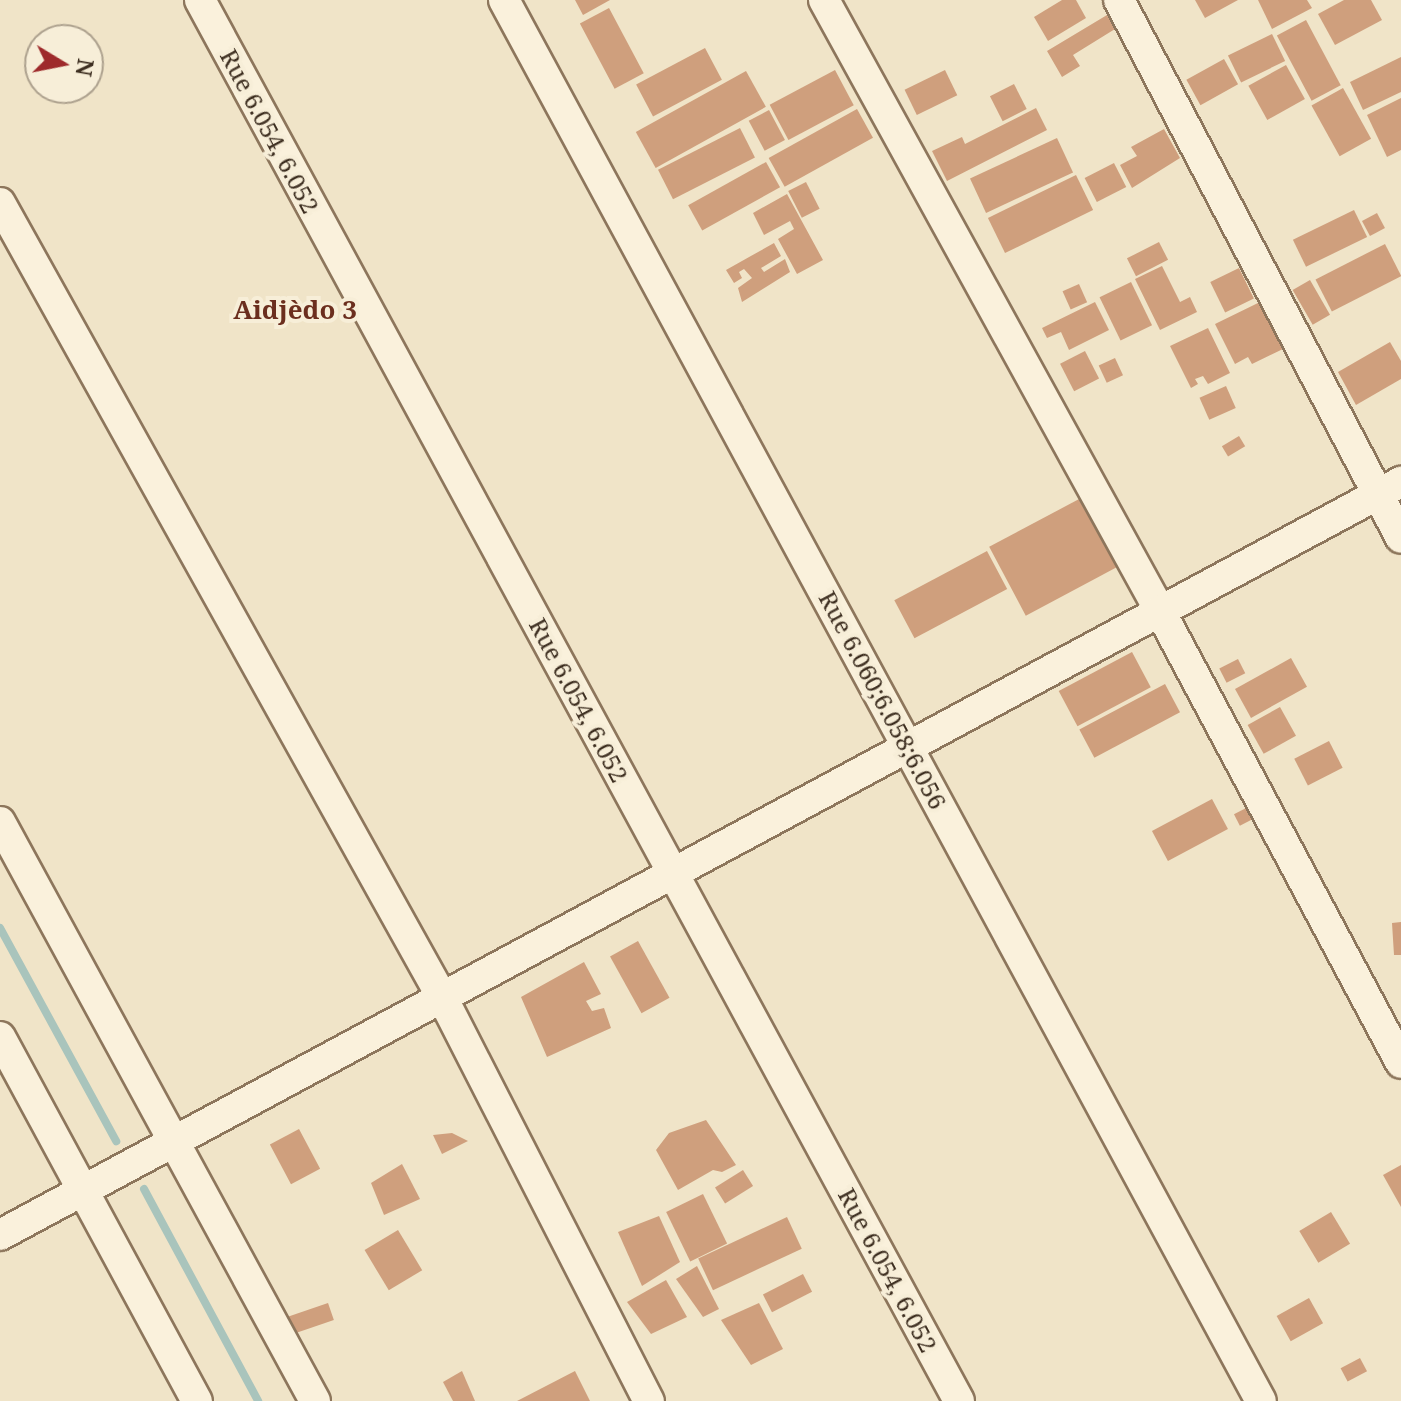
<!DOCTYPE html>
<html>
<head>
<meta charset="utf-8">
<style>
	body { margin:0 }
	#map { position:relative; width:1401px; height:1401px; overflow:hidden; background:#f0e4c8; font-family:"Noto Serif",serif }
	div>[style] { position:absolute }
	[style*='--x'] { left:calc(var(--x)*1px); top:calc(var(--y)*1px); width:calc(var(--w)*1px); rotate:calc(var(--a)*1deg) }
	.stream>* { height:8px; margin:-4px; padding:0 4px; transform-origin:4px; border-radius:4px; background:#a9c4bc }
	.building>* { inset:0; background:#cf9f7d; transform-origin:0 0 }
	.roads { filter:drop-shadow(2px 0 #8d765c) drop-shadow(-2px 0 #8d765c) drop-shadow(0 2px #8d765c) drop-shadow(0 -2px #8d765c) }
	.street>* { height:30px; margin:-15px; padding:0 15px; transform-origin:15px; border-radius:15px; background:#faf1dc }
	span { translate:-50% -50%; white-space:nowrap; text-align:center; line-height:1.15; -webkit-text-stroke:8px #f7eed8; paint-order:stroke }
	.street-label { font-size:24px; color:#3d2e20 }
	.neighbourhood-label { font-size:26px; color:#6b2e1e; font-weight:700 }
	.north { position:absolute; left:24px; top:24px; width:80px; height:80px; box-sizing:border-box; background:#f7eed8; border:2px solid #ada18e; border-radius:50%; rotate:100deg; font-size:22px; font-weight:700; line-height:32px; text-align:center; color:#3d2e20 }
	.north::after { content:''; display:block; margin:auto; width:28px; height:36px; background:#9e2a2b; clip-path:polygon(50% 0,100% 100%,50% 72%,0 100%) }
</style>
</head>
<body>
<div id="map">
	<div class="stream">
		<i style="--x:0;--y:928;--w:243;--a:61.4"></i>
		<i style="--x:144;--y:1189;--w:241;--a:61.7"></i>
	</div>
	<div class="building">
		<i style="clip-path:polygon(575px 0,610px 0,583px 15px)"></i>
		<i style="clip-path:polygon(1062px 0,1076px 0,1086px 18px,1048px 41px,1034px 17px)"></i>
		<i style="clip-path:polygon(1195px 0,1238px 0,1205px 18px)"></i>
		<i style="clip-path:polygon(1258px 0,1307px 0,1312px 8px,1272px 29px)"></i>
		<i style="clip-path:polygon(1344px 0,1371px 0,1382px 20px,1335px 45px,1318px 14px)"></i>
		<i style="left:609px;top:8px;width:74px;height:33px;rotate:62deg"></i>
		<i style="clip-path:polygon(1107px 15px,1115px 29px,1073px 55px,1080px 66px,1062px 77px,1047px 51px)"></i>
		<i style="left:1306px;top:20px;width:74px;height:33px;rotate:62deg"></i>
		<i style="left:1272px;top:34px;width:30px;height:49px;rotate:64deg"></i>
		<i style="left:705px;top:48px;width:36px;height:78px;rotate:62deg"></i>
		<i style="clip-path:polygon(1401px 57px,1401px 92px,1363px 110px,1350px 82px)"></i>
		<i style="left:1224px;top:59px;width:29px;height:43px;rotate:61deg"></i>
		<i style="left:1286px;top:65px;width:39px;height:43px;rotate:61deg"></i>
		<i style="left:835px;top:70px;width:40px;height:74px;rotate:62deg"></i>
		<i style="left:945px;top:70px;width:28px;height:45px;rotate:64deg"></i>
		<i style="left:746px;top:71px;width:41px;height:126px;rotate:61deg"></i>
		<i style="left:1014px;top:84px;width:28px;height:27px;rotate:63deg"></i>
		<i style="left:1343px;top:88px;width:58px;height:36px;rotate:61deg"></i>
		<i style="clip-path:polygon(1401px 98px,1401px 150px,1387px 157px,1367px 115px)"></i>
		<i style="clip-path:polygon(1036px 108px,1047px 130px,947px 181px,932px 151px,962px 137px,965px 144px)"></i>
		<i style="left:857px;top:109px;width:33px;height:101px;rotate:61deg"></i>
		<i style="left:769px;top:110px;width:34px;height:23px;rotate:62deg"></i>
		<i style="left:740px;top:128px;width:33px;height:92px;rotate:63deg"></i>
		<i style="clip-path:polygon(1164px 129px,1180px 158px,1132px 188px,1120px 165px,1137px 156px,1131px 147px)"></i>
		<i style="left:1057px;top:138px;width:38px;height:96px;rotate:65deg"></i>
		<i style="left:766px;top:162px;width:29px;height:89px;rotate:61deg"></i>
		<i style="left:1114px;top:163px;width:27px;height:33px;rotate:63deg"></i>
		<i style="left:1076px;top:175px;width:39px;height:98px;rotate:64deg"></i>
		<i style="left:806px;top:182px;width:30px;height:20px;rotate:63deg"></i>
		<i style="clip-path:polygon(787px 194px,823px 260px,797px 274px,778px 239px,794px 229px,790px 221px,764px 235px,753px 213px)"></i>
		<i style="left:1354px;top:210px;width:30px;height:68px;rotate:64deg"></i>
		<i style="left:1377px;top:213px;width:17px;height:17px;rotate:62deg"></i>
		<i style="left:1159px;top:242px;width:20px;height:36px;rotate:63deg"></i>
		<i style="clip-path:polygon(774px 243px,781px 256px,761px 268px,764px 272px,785px 259px,790px 272px,742px 302px,738px 288px,752px 278px,744px 269px,739px 272px,742px 278px,734px 283px,726px 270px)"></i>
		<i style="left:1385px;top:244px;width:36px;height:78px;rotate:63deg"></i>
		<i style="clip-path:polygon(1162px 266px,1180px 302px,1190px 297px,1197px 312px,1160px 330px,1135px 279px)"></i>
		<i style="left:1239px;top:268px;width:34px;height:32px;rotate:64deg"></i>
		<i style="left:1310px;top:280px;width:40px;height:20px;rotate:60deg"></i>
		<i style="left:1131px;top:282px;width:48px;height:35px;rotate:64deg"></i>
		<i style="left:1079px;top:284px;width:20px;height:18px;rotate:66deg"></i>
		<i style="clip-path:polygon(1095px 302px,1109px 330px,1069px 350px,1061px 332px,1047px 338px,1042px 328px)"></i>
		<i style="clip-path:polygon(1260px 302px,1283px 349px,1252px 364px,1248px 357px,1235px 364px,1215px 324px)"></i>
		<i style="clip-path:polygon(1208px 328px,1230px 373px,1208px 384px,1203px 376px,1195px 379px,1198px 384px,1191px 388px,1170px 346px)"></i>
		<i style="clip-path:polygon(1390px 342px,1401px 361px,1401px 379px,1356px 405px,1338px 372px)"></i>
		<i style="left:1085px;top:351px;width:31px;height:28px;rotate:63deg"></i>
		<i style="left:1115px;top:358px;width:19px;height:18px;rotate:65deg"></i>
		<i style="left:1226px;top:386px;width:24px;height:29px;rotate:66deg"></i>
		<i style="left:1239px;top:436px;width:12px;height:20px;rotate:59deg"></i>
		<i style="left:1081px;top:498px;width:78px;height:104px;rotate:62deg"></i>
		<i style="left:987px;top:551px;width:43px;height:105px;rotate:62deg"></i>
		<i style="left:1132px;top:652px;width:40px;height:83px;rotate:62deg"></i>
		<i style="left:1291px;top:658px;width:33px;height:64px;rotate:61deg"></i>
		<i style="left:1238px;top:659px;width:16px;height:21px;rotate:63deg"></i>
		<i style="left:1165px;top:684px;width:32px;height:97px;rotate:62deg"></i>
		<i style="left:1280px;top:707px;width:33px;height:37px;rotate:61deg"></i>
		<i style="left:1329px;top:741px;width:30px;height:39px;rotate:63deg"></i>
		<i style="left:1212px;top:799px;width:34px;height:68px;rotate:62deg"></i>
		<i style="left:1250px;top:806px;width:13px;height:18px;rotate:63deg"></i>
		<i style="clip-path:polygon(1401px 922px,1401px 955px,1394px 955px,1392px 923px)"></i>
		<i style="left:638px;top:941px;width:65px;height:32px;rotate:61deg"></i>
		<i style="clip-path:polygon(584px 962px,601px 994px,586px 1001px,592px 1011px,604px 1008px,611px 1028px,547px 1057px,521px 997px)"></i>
		<i style="clip-path:polygon(706px 1120px,736px 1165px,722px 1172px,713px 1170px,678px 1190px,656px 1150px,669px 1133px)"></i>
		<i style="left:299px;top:1129px;width:45px;height:33px;rotate:62deg"></i>
		<i style="clip-path:polygon(452px 1133px,468px 1141px,442px 1154px,433px 1135px)"></i>
		<i style="clip-path:polygon(402px 1164px,420px 1199px,384px 1215px,371px 1183px)"></i>
		<i style="clip-path:polygon(1401px 1165px,1401px 1207px,1383px 1175px)"></i>
		<i style="left:743px;top:1170px;width:19px;height:33px;rotate:58deg"></i>
		<i style="left:703px;top:1194px;width:55px;height:41px;rotate:64deg"></i>
		<i style="left:1331px;top:1212px;width:37px;height:37px;rotate:59deg"></i>
		<i style="clip-path:polygon(659px 1216px,680px 1262px,642px 1286px,618px 1232px)"></i>
		<i style="left:787px;top:1217px;width:35px;height:98px;rotate:65deg"></i>
		<i style="left:398px;top:1230px;width:47px;height:39px;rotate:59deg"></i>
		<i style="clip-path:polygon(697px 1266px,719px 1309px,703px 1317px,676px 1279px)"></i>
		<i style="left:803px;top:1274px;width:20px;height:45px;rotate:63deg"></i>
		<i style="clip-path:polygon(666px 1280px,687px 1317px,651px 1334px,627px 1302px)"></i>
		<i style="left:1309px;top:1298px;width:29px;height:37px;rotate:61deg"></i>
		<i style="left:328px;top:1303px;width:18px;height:51px;rotate:71deg"></i>
		<i style="clip-path:polygon(759px 1303px,783px 1349px,751px 1365px,721px 1320px)"></i>
		<i style="left:1360px;top:1358px;width:15px;height:22px;rotate:62deg"></i>
		<i style="clip-path:polygon(462px 1371px,475px 1401px,453px 1401px,443px 1382px)"></i>
		<i style="clip-path:polygon(575px 1371px,590px 1401px,517px 1401px)"></i>
	</div>
	<div class="roads">
		<div class="street">
			<i style="--x:200;--y:0;--w:1593;--a:61.55"></i>
			<i style="--x:504;--y:0;--w:1592;--a:61.62"></i>
			<i style="--x:824;--y:0;--w:697;--a:61.19"></i>
			<i style="--x:1160;--y:611;--w:512;--a:61.93"></i>
			<i style="--x:1119;--y:0;--w:607;--a:62.34"></i>
			<i style="--x:0;--y:203;--w:909;--a:60.9"></i>
			<i style="--x:442;--y:997;--w:454;--a:62.9"></i>
			<i style="--x:0;--y:822;--w:659;--a:61.45"></i>
			<i style="--x:0;--y:1037;--w:414;--a:61.6"></i>
			<i style="--x:0;--y:1235;--w:1591;--a:-28.26"></i>
		</div>
	</div>
	<div class="street-label">
		<span style="left:270px;top:131px;rotate:62deg">Rue 6.054, 6.052</span>
		<span style="left:579px;top:700px;rotate:62deg">Rue 6.054, 6.052</span>
		<span style="left:883px;top:700px;rotate:62deg">Rue 6.060;6.058;6.056</span>
		<span style="left:888px;top:1270px;rotate:62deg">Rue 6.054, 6.052</span>
	</div>
	<div class="neighbourhood-label">
		<span style="left:295px;top:310px">Aidjèdo 3</span>
	</div>
	<div class="north">N</div>
</div>
</body>
</html>
